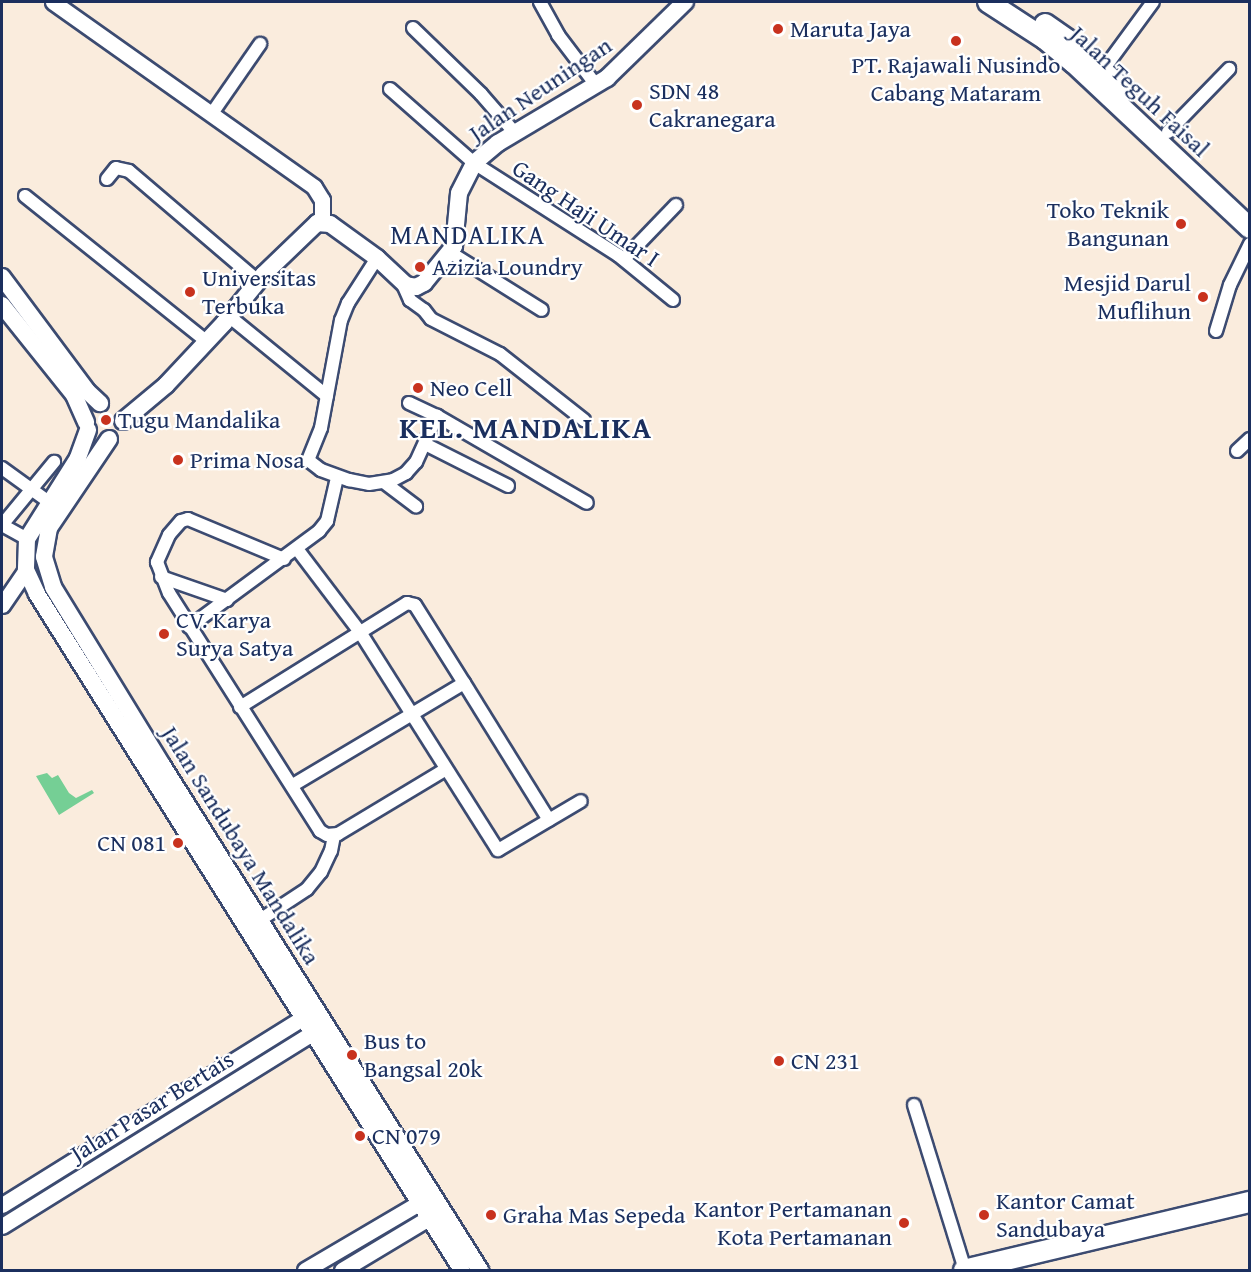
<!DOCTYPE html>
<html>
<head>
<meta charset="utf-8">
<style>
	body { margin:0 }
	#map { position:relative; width:1251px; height:1272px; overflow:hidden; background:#faecdd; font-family:"Gentium Book Plus",serif }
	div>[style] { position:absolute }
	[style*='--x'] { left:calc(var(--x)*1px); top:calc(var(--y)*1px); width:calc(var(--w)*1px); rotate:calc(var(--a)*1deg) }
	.green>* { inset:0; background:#75cf95 }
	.roads { filter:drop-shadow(2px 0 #3c4b71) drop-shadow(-2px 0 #3c4b71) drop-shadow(0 2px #3c4b71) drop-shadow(0 -2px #3c4b71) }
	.minor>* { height:12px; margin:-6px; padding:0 6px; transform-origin:6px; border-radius:6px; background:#fff }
	.tertiary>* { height:15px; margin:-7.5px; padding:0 7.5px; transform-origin:7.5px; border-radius:7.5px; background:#fff }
	.secondary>* { height:16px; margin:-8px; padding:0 8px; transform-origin:8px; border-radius:8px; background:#fff }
	.trunk>* { height:20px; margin:-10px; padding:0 10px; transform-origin:10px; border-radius:10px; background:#fff }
	.dots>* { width:16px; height:16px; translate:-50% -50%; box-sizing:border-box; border:3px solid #fff; border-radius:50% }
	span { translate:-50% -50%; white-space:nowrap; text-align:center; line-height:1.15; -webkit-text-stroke:4.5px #fff; paint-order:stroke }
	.poi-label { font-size:24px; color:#1b2f5e }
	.left { translate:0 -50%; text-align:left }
	.right { translate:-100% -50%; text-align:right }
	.street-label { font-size:24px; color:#1b2f5e }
	.quarter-label { font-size:27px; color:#1b2f5e; letter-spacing:1.5px }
	.district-label { font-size:30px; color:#1b2f5e; font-weight:700; letter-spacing:1.5px }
	.frame { position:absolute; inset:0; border:3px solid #1b2f5e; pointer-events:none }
</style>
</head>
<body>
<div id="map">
	<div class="green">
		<i style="clip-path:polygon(47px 773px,52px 778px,58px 775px,69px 793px,76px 798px,92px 790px,94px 793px,59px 815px,36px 776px)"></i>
	</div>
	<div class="roads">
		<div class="minor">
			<i style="--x:540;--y:2;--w:38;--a:61"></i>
			<i style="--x:558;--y:35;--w:63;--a:52.8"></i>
			<i style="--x:413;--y:28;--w:95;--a:44.1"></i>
			<i style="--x:481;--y:94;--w:52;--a:48.9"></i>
			<i style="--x:1103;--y:70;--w:84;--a:-53.7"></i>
			<i style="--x:390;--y:89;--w:112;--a:41.4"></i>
			<i style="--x:474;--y:163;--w:171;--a:32.6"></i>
			<i style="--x:618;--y:255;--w:71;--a:39.3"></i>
			<i style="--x:213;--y:112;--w:83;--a:-55.3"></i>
			<i style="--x:1168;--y:132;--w:88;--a:-45.9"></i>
			<i style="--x:107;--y:179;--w:14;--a:-51"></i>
			<i style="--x:116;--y:168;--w:13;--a:13"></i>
			<i style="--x:129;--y:171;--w:170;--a:40.5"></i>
			<i style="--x:25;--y:196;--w:233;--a:38.7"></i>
			<i style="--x:451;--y:253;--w:107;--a:32.1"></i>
			<i style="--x:377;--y:258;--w:54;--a:122.8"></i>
			<i style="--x:348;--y:303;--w:18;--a:112"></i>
			<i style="--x:341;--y:320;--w:110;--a:100.5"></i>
			<i style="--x:321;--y:428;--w:35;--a:112"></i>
			<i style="--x:308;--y:460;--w:16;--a:38"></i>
			<i style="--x:321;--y:470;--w:30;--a:20"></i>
			<i style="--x:349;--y:480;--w:20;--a:11"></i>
			<i style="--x:369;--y:484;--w:24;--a:-9"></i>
			<i style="--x:393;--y:480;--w:15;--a:-28"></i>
			<i style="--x:406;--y:473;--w:15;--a:-48"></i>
			<i style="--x:416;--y:462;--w:51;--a:-65.5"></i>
			<i style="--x:624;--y:259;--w:75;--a:-46.1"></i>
			<i style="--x:402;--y:282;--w:20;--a:66"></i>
			<i style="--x:410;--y:300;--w:17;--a:36"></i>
			<i style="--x:424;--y:310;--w:11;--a:52"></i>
			<i style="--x:431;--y:319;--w:77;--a:26.9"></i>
			<i style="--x:500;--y:354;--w:107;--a:38.2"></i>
			<i style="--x:230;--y:317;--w:125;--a:39.2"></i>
			<i style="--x:1216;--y:331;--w:48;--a:-73.1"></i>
			<i style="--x:1230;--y:285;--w:46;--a:-64"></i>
			<i style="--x:409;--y:403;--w:31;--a:25"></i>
			<i style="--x:437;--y:416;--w:173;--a:30.1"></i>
			<i style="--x:425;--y:444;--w:93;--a:26.8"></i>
			<i style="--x:1237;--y:451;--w:18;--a:-43"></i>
			<i style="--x:2;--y:468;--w:58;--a:35.9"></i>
			<i style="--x:385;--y:483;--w:39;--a:37"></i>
			<i style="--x:2;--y:525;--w:82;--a:-50.5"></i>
			<i style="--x:2;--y:525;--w:29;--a:29"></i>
			<i style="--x:297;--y:549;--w:104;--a:52.8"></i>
			<i style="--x:360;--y:632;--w:258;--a:57.7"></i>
			<i style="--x:498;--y:850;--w:96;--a:-30.6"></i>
			<i style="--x:284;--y:559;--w:104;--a:-157.4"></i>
			<i style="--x:188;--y:519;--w:7;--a:164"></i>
			<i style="--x:181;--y:521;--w:18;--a:131"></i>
			<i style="--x:169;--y:535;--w:30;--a:114"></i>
			<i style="--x:157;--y:562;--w:33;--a:69"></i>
			<i style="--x:169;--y:593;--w:282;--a:57.6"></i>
			<i style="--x:320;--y:831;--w:8;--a:30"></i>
			<i style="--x:327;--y:835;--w:11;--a:-5"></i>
			<i style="--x:338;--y:834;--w:126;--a:-31"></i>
			<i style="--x:161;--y:577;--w:70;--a:19.2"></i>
			<i style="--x:189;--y:627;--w:162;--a:-36.4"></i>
			<i style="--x:319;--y:531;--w:13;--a:-51"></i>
			<i style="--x:327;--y:521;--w:40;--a:-77"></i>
			<i style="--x:240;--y:707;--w:197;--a:-31.9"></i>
			<i style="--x:407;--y:603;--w:8;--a:14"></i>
			<i style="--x:415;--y:605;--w:92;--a:57.9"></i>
			<i style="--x:293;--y:785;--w:199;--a:-30.8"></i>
			<i style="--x:464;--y:683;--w:161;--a:58.2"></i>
			<i style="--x:260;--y:920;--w:56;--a:-33.4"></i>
			<i style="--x:307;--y:889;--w:22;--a:-51"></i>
			<i style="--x:321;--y:872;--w:23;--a:-65"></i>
			<i style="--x:331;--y:851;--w:15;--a:-79"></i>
			<i style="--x:914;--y:1105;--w:173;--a:72.8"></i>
		</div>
		<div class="tertiary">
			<i style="--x:53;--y:2;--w:320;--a:35.3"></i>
			<i style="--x:314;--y:187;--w:15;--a:58"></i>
			<i style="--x:322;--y:200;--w:22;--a:90"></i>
			<i style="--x:2;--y:605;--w:42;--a:-55.6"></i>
			<i style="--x:2;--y:1205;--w:365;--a:-31.9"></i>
			<i style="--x:2;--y:1226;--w:377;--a:-31.9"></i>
			<i style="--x:305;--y:1270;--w:144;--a:-30.5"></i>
			<i style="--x:342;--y:1270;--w:114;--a:-31"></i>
		</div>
		<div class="secondary">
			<i style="--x:2;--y:277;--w:142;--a:53.3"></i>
			<i style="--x:87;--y:391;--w:18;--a:43"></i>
			<i style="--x:2;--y:305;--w:115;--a:51.3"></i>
			<i style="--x:74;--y:395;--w:30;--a:66"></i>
			<i style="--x:123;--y:421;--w:56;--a:-39.9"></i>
			<i style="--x:166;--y:385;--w:85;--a:-46.9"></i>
			<i style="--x:224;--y:323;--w:63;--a:-50.8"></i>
			<i style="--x:264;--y:274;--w:74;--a:-43.9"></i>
			<i style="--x:317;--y:223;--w:13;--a:4"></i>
			<i style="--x:330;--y:224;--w:58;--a:35.9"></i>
			<i style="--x:377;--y:258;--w:40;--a:43"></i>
			<i style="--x:406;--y:285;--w:10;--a:11"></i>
			<i style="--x:416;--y:287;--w:9;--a:-27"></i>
			<i style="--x:424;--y:283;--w:48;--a:-51"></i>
			<i style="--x:454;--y:246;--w:53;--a:-84.6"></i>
			<i style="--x:459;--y:193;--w:34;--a:-63"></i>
			<i style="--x:474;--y:163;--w:31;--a:-40"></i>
			<i style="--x:498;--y:143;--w:127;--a:-30.8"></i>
			<i style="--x:607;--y:78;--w:109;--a:-44.3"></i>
			<i style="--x:88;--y:430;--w:30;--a:110"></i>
			<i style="--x:78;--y:458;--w:96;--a:122.2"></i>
			<i style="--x:27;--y:539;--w:31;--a:92"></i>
			<i style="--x:26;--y:570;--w:26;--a:65"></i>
			<i style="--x:37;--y:594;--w:798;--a:57.84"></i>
			<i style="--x:109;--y:439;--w:107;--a:124"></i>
			<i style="--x:49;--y:528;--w:29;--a:100"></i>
			<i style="--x:44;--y:557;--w:31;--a:73"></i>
			<i style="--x:53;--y:587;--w:209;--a:58.5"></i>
			<i style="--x:162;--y:765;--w:597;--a:57.8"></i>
		</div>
		<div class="trunk">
			<i style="--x:988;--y:2;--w:68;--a:33"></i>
			<i style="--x:1045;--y:39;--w:38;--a:40"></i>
			<i style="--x:1074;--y:63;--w:241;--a:43.2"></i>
			<i style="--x:1045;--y:24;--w:28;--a:35"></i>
			<i style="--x:1068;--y:40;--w:76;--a:41.8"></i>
			<i style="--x:964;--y:1270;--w:294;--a:-13.4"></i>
		</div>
	</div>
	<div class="dots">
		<i style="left:778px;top:29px;background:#c8321e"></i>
		<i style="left:956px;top:41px;background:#c8321e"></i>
		<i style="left:637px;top:105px;background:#c8321e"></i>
		<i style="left:1181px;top:224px;background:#c8321e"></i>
		<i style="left:420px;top:267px;background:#c8321e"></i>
		<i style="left:190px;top:292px;background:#c8321e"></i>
		<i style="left:1203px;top:297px;background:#c8321e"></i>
		<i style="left:418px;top:388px;background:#c8321e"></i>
		<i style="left:106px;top:420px;background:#c8321e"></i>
		<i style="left:178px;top:460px;background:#c8321e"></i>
		<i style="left:164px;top:634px;background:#c8321e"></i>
		<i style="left:178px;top:843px;background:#c8321e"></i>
		<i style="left:352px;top:1055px;background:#c8321e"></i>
		<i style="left:779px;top:1061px;background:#c8321e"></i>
		<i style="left:360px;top:1136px;background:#c8321e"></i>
		<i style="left:491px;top:1215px;background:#c8321e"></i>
		<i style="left:984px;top:1215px;background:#c8321e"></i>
		<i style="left:904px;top:1223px;background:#c8321e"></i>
	</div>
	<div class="poi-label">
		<span class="left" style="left:790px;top:29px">Maruta Jaya</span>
		<span style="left:956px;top:79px">PT. Rajawali Nusindo<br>Cabang Mataram</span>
		<span class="left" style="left:649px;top:105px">SDN 48<br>Cakranegara</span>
		<span class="right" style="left:1169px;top:224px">Toko Teknik<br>Bangunan</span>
		<span class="left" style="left:432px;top:267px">Azizia Loundry</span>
		<span class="left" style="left:202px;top:292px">Universitas<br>Terbuka</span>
		<span class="right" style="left:1191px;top:297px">Mesjid Darul<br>Muflihun</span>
		<span class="left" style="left:430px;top:388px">Neo Cell</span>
		<span class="left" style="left:118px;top:420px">Tugu Mandalika</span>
		<span class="left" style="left:190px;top:460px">Prima Nosa</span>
		<span class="left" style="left:176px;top:634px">CV. Karya<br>Surya Satya</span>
		<span class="right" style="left:166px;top:843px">CN 081</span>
		<span class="left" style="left:364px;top:1055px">Bus to<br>Bangsal 20k</span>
		<span class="left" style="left:791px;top:1061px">CN 231</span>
		<span class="left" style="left:372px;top:1136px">CN 079</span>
		<span class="left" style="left:996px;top:1215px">Kantor Camat<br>Sandubaya</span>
		<span class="right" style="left:892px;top:1223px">Kantor Pertamanan<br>Kota Pertamanan</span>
		<span class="left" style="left:503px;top:1215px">Graha Mas Sepeda</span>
	</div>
	<div class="street-label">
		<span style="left:540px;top:89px;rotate:-34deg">Jalan Neuningan</span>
		<span style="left:1140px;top:91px;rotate:43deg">Jalan Teguh Faisal</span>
		<span style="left:586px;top:213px;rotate:34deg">Gang Haji Umar I</span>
		<span style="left:241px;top:845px;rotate:58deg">Jalan Sandubaya Mandalika</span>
		<span style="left:152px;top:1106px;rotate:-32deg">Jalan Pasar Bertais</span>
	</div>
	<div class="quarter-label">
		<span style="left:468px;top:235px">MANDALIKA</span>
	</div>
	<div class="district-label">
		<span style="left:526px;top:427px">KEL. MANDALIKA</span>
	</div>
	<div class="frame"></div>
</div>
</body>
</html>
